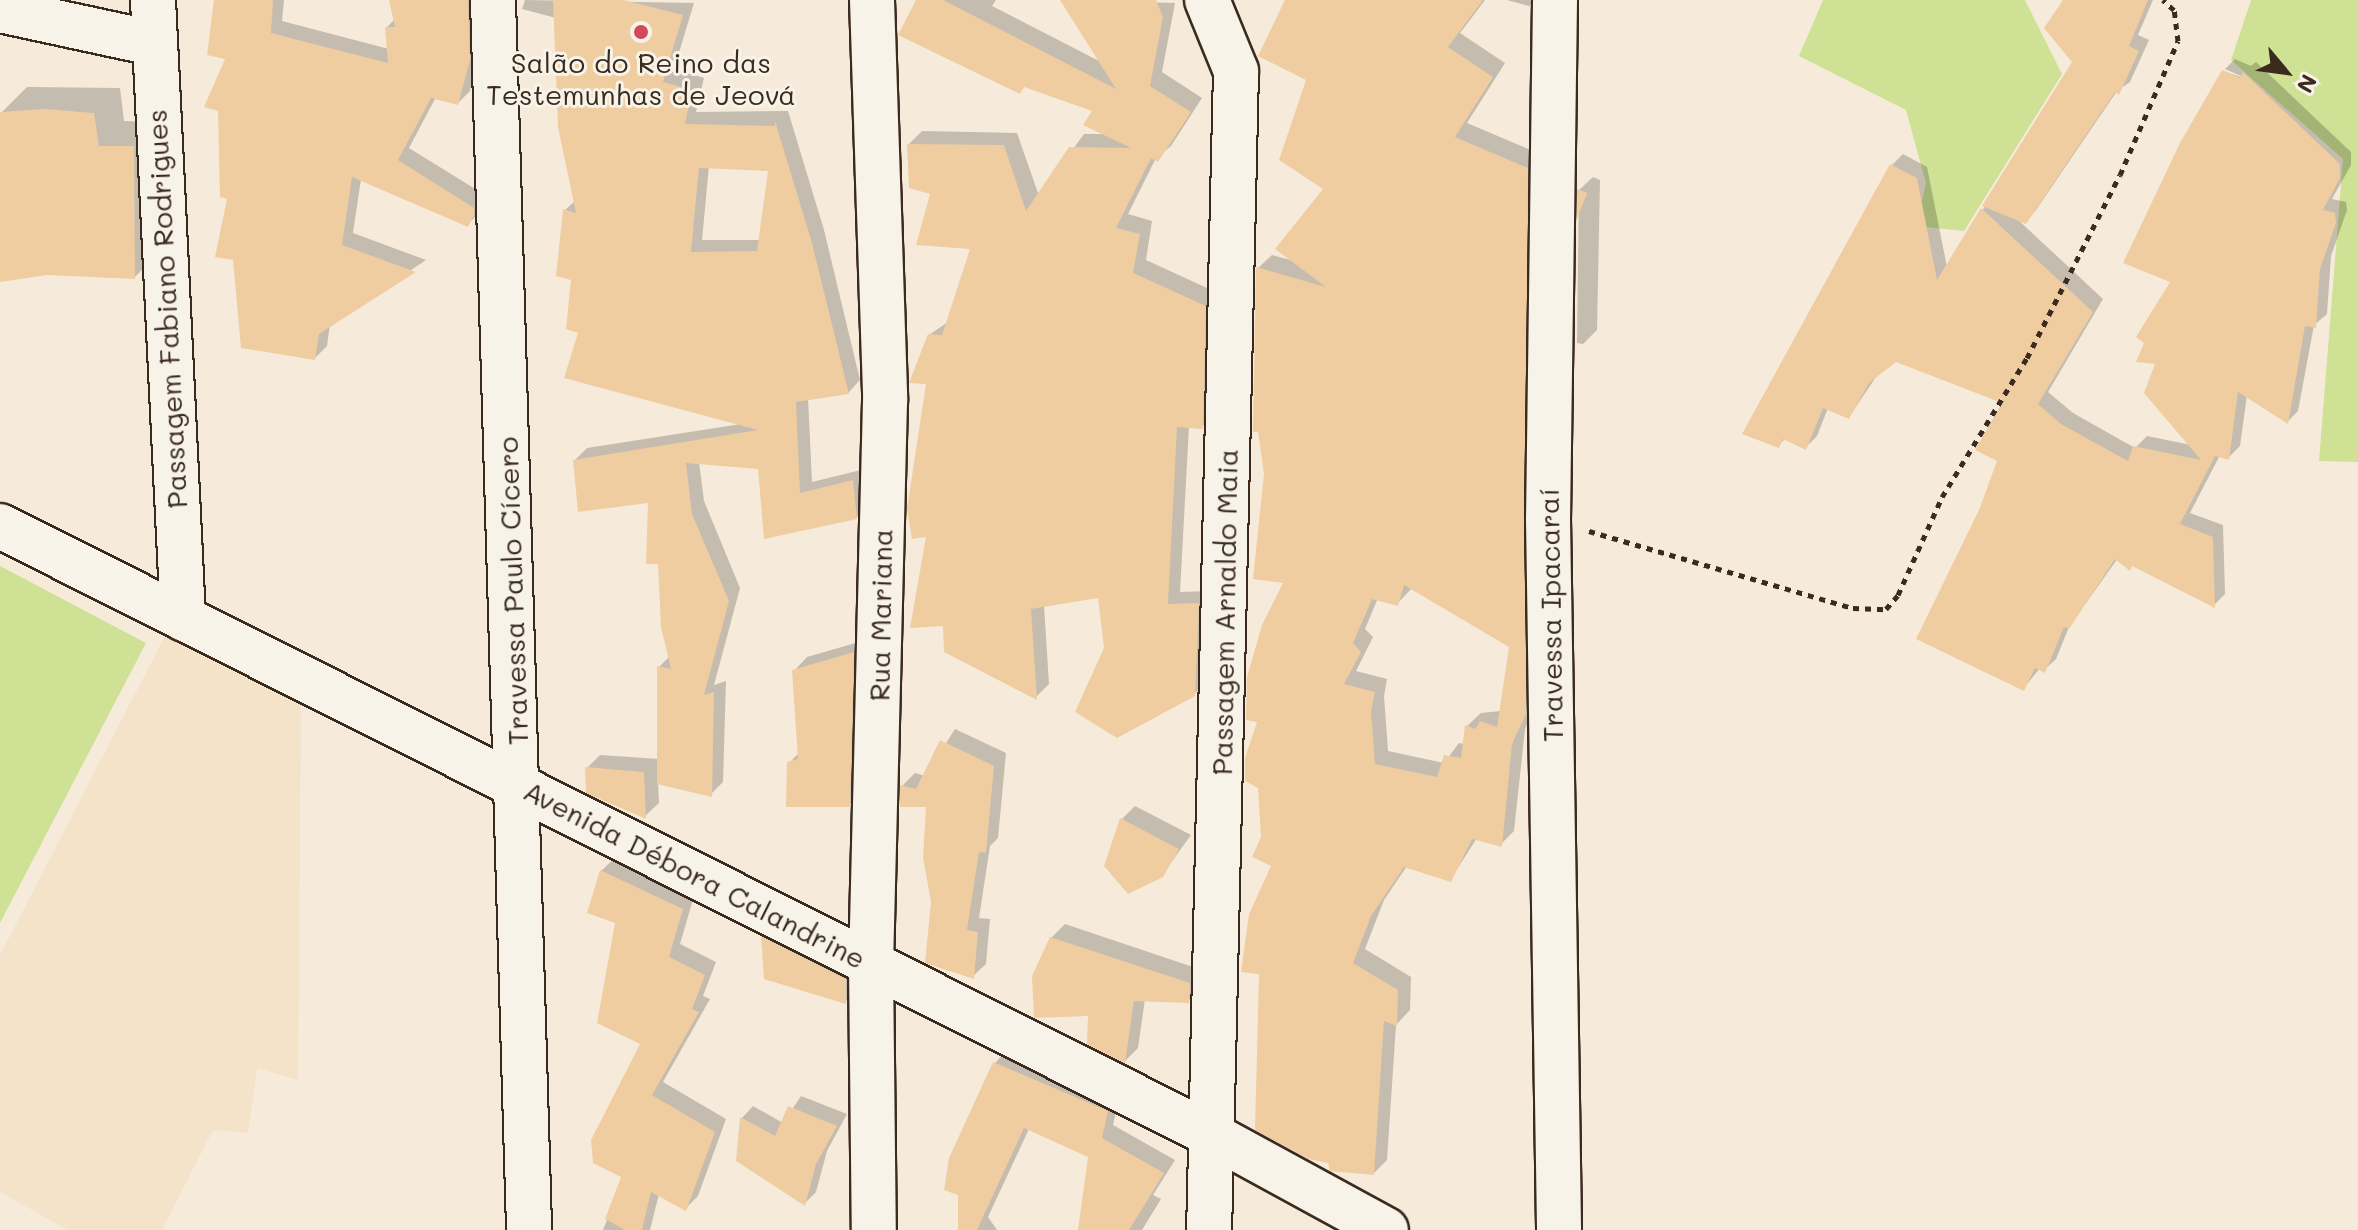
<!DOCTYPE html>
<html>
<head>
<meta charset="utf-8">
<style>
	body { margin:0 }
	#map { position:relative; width:2358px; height:1230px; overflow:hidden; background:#f6ebda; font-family:Mali,sans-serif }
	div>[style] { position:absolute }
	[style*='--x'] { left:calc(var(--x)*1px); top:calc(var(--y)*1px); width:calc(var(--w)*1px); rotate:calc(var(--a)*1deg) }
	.built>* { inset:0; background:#f4e2c9 }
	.green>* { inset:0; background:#cee195 }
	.shadow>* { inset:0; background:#0003 }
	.building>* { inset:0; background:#f0cca1; transform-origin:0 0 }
	.path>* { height:5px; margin-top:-2.5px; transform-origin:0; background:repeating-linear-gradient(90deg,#3b2a1e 0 6px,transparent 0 12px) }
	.roads { filter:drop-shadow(2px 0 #3b2a1e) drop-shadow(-2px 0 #3b2a1e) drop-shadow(0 2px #3b2a1e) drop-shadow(0 -2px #3b2a1e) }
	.minor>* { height:44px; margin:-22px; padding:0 22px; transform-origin:22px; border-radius:22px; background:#f7f3e8 }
	.dots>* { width:22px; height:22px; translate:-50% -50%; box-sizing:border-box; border:4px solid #f7f3e8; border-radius:50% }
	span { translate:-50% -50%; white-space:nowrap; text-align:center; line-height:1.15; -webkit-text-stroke:6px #f7f3e8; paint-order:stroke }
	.poi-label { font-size:28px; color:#3b2a1e }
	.street-label { font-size:28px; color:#3b2a1e }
	.north { position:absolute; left:2246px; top:32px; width:80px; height:80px; -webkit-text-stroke:6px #f7f3e8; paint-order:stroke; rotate:119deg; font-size:22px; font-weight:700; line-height:32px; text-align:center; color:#3b2a1e }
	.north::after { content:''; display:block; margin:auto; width:28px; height:36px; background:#3b2a1e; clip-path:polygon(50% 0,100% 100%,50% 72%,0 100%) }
</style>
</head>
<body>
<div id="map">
	<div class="built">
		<i style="clip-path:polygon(168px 630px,301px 698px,298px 1080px,257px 1068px,248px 1133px,213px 1130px,162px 1230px,68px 1230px,0 1192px,0 955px)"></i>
	</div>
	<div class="green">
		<i style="clip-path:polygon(1823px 0,2025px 0,2062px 74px,1964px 231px,1916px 226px,1926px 183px,1906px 110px,1799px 56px)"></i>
		<i style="clip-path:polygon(2251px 0,2358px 0,2358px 462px,2319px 461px,2343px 159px,2231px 60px)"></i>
		<i style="clip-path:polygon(0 566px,146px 643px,0 923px)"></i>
	</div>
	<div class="shadow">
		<i style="clip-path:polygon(216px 0,284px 0,282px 21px,389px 49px,387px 27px,395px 19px,391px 0,482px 0,481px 46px,470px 91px,458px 103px,436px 97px,409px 148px,485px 195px,480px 212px,468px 224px,361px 179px,353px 233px,426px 260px,330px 324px,327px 346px,315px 358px,229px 197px,228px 57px)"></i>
		<i style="clip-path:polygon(evenodd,525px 0,694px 3px,674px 69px,704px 78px,696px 112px,788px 111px,824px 230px,860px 380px,848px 393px,808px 398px,812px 482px,865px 469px,868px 505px,856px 518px,765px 536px,759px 467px,699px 462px,704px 501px,740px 588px,714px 685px,726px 681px,723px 782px,711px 794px,658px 782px,659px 803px,645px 816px,587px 768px,600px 755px,659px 759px,659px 667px,670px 656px,651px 501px,575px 460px,587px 448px,741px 424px,580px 332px,565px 210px,576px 200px,556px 18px,522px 9px,525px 0,709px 166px,771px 169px,761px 240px,702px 240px,709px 166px)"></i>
		<i style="clip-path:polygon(921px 0,996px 0,992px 6px,1101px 62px,1063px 0,1175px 3px,1162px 72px,1202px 98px,1171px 146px,1156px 158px,1128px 214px,1152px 221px,1146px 260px,1218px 293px,1215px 413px,1202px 427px,1189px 426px,1180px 592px,1211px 591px,1208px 680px,1194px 694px,1106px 648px,1099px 596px,1044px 605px,1049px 684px,1036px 697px,945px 624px,929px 534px,929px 335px,948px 322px,973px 248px,932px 192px,909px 144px,922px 131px,1017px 133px,1039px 196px,1084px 134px,1108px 134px,1095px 110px)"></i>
		<i style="clip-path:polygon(evenodd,1288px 0,1485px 0,1460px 33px,1505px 63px,1467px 123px,1540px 154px,1539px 699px,1525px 729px,1514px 831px,1501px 844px,1477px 838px,1450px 880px,1407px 866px,1384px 900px,1365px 949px,1411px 977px,1410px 1010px,1396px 1025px,1387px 1160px,1374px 1173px,1263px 838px,1260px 721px,1286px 582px,1266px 474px,1258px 268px,1272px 255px,1294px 261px,1326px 188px,1308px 79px,1288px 0,1412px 588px,1511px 646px,1501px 711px,1481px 713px,1467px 726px,1465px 744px,1459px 743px,1444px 763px,1388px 751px,1384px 696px,1387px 679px,1356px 671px,1373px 637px,1365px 629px,1378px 598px,1398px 603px,1412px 588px)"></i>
		<i style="clip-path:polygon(1507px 0,1535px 0,1529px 6px)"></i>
		<i style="clip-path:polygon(2066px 0,2153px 0,2138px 35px,2149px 40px,2130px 82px,2117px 91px,2036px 210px,2025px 222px,2016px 218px,2103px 299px,2048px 392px,2073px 413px,2135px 448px,2147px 436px,2191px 445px,2158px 362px,2223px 71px,2250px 80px,2225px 69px,2235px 59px,2251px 66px,2256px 62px,2351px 152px,2351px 165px,2332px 199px,2346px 202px,2347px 210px,2331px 256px,2327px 314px,2314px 325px,2298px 411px,2287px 422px,2247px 395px,2240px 446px,2228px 458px,2220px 455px,2190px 513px,2223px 525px,2225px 594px,2214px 605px,2118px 558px,2069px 627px,2056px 659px,2044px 670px,2040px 668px,2024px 688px,1981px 511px,1999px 460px,2005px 402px,1896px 359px,1878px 374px,1849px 417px,1828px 408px,1817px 436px,1805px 448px,1786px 438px,1778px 446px,1892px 165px,1903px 154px,1927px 167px,1947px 267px,2075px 62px)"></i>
		<i style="clip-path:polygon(27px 87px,120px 88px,124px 121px,159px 122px,160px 251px,135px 277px,47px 273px,0 279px,1px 113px)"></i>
		<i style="clip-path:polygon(1593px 177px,1600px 180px,1597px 330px,1583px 344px,1577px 343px,1579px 190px)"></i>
		<i style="clip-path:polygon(866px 640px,863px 792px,849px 805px,789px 763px,799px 753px,794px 671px,807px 657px)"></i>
		<i style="clip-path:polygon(955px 729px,1006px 753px,998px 838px,990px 846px,979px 918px,990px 919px,986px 964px,973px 976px,933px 902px,928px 805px,902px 786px,915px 773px,925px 776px)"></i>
		<i style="clip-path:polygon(1135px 806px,1191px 835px,1162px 875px,1122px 819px)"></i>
		<i style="clip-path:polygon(614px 859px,694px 896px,680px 944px,716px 962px,703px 996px,710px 999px,663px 1082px,726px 1119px,698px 1196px,686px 1208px,659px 1194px,650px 1230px,603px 1230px,624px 1176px,643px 1043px,618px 921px,601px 871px)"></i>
		<i style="clip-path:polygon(776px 924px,859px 966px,859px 988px,846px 1001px,763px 937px)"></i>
		<i style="clip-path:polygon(1065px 924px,1202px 970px,1202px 987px,1188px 1001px,1145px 999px,1138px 1048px,1125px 1061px,1090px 1013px,1051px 938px)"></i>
		<i style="clip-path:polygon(1007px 1050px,1119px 1098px,1113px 1125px,1175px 1160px,1153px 1195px,1161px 1199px,1142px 1230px,1119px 1230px,1090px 1156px,1029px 1129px,988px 1217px,997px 1230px,960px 1230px,960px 1194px,951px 1159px,995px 1063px)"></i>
		<i style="clip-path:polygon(801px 1096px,847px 1114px,827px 1151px,816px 1192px,805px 1203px,738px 1160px,742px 1118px,753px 1106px,783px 1123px)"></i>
	</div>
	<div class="building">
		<i style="clip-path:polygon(214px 0,273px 0,271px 33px,388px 63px,385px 27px,395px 27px,389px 0,468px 0,470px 60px,458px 105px,431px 98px,398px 160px,474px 208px,474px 215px,468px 227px,352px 177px,342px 245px,416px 272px,319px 334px,315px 360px,241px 348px,233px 260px,215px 257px,227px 199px,220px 197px,218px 111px,204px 107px,225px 59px,207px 55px)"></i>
		<i style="clip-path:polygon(evenodd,553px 0,623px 0,683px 15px,663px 82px,692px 90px,685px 124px,775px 126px,775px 121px,812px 243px,849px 394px,796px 402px,800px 493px,853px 480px,857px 519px,764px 539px,758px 469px,686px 463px,692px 514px,729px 601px,704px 695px,714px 692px,712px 797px,657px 784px,657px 666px,671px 669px,661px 627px,658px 564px,646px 564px,648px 503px,578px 512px,573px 460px,758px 430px,564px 378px,578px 333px,566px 329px,571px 280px,556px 276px,563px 209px,576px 213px,558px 127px,553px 0,699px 168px,768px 171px,757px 251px,691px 252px,699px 168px)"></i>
		<i style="clip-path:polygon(916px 0,943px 0,1116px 89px,1060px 0,1156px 0,1163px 17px,1150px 86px,1191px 112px,1158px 162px,1151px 158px,1116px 228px,1140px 234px,1133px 273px,1206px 306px,1203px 429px,1177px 427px,1168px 604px,1199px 603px,1195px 696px,1117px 738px,1075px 712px,1104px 648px,1098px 598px,1031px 609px,1037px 700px,944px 652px,943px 626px,910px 628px,926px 537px,912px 539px,907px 509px,926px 384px,909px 383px,928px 334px,942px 335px,970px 249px,916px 245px,930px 194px,909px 188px,907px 144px,1004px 145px,1026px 211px,1069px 147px,1131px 148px,1083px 125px,1092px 111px,1024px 87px,1020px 94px,898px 35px)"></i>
		<i style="clip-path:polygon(evenodd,1285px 0,1483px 0,1448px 47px,1493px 77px,1455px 137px,1528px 168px,1526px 714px,1512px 744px,1502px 847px,1472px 839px,1451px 882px,1404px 867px,1371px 916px,1353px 963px,1398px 990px,1397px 1026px,1384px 1021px,1374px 1175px,1330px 1171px,1328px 1163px,1309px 1159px,1255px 1130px,1259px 974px,1241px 972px,1249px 914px,1271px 866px,1252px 857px,1261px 837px,1258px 788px,1245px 781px,1245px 758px,1257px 722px,1246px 720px,1247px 677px,1262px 625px,1283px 583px,1253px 579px,1264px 474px,1258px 432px,1253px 432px,1256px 267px,1326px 287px,1275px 249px,1323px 189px,1279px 160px,1306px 80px,1258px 56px,1285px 0,1404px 585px,1509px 647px,1497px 727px,1480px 721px,1475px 729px,1465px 725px,1461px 758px,1444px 755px,1437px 777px,1375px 764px,1371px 711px,1375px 692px,1344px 684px,1361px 652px,1353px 643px,1372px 599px,1398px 606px,1404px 585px)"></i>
		<i style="clip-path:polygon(2063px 0,2148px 0,2129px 46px,2139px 51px,2119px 95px,2115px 92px,2026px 224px,1982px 206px,2072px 62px,2044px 28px)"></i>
		<i style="clip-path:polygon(2222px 70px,2240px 78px,2243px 72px,2340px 164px,2340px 178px,2323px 210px,2335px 213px,2336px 223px,2320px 269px,2316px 328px,2305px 326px,2288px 424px,2238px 392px,2229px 460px,2215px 456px,2180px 524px,2213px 537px,2215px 608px,2132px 566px,2130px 571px,2115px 559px,2069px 629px,2064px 627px,2045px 673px,2035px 668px,2024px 691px,1916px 639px,1979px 510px,1997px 461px,1975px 450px,2002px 403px,1896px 362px,1869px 383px,1849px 419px,1823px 408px,1806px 450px,1783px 439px,1779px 448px,1742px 434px,1890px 164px,1917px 178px,1937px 280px,1981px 208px,2093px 312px,2038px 404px,2061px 424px,2128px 461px,2133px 446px,2201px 460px,2144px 393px,2155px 364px,2136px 362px,2144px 343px,2136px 337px,2170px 282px,2123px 263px,2180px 143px)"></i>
		<i style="clip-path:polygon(45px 109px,94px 113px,99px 146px,134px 146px,135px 279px,47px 275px,0 282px,0 112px)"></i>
		<i style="left:1577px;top:189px;width:11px;height:156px;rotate:22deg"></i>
		<i style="clip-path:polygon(854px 652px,850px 807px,786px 807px,787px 762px,798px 759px,792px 670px)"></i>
		<i style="clip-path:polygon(940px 740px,994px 766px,986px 853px,979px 852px,967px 930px,978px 932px,974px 979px,925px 963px,931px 902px,923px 857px,926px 807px,900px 807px,900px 785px,916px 789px)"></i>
		<i style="clip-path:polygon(585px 767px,644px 772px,646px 819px,586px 793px)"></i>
		<i style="clip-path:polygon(1120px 818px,1179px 849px,1163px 877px,1128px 894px,1104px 866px)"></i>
		<i style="clip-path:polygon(600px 870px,683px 909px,669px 957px,705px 975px,692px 1009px,699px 1012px,652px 1095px,715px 1132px,686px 1211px,651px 1192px,642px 1230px,625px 1230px,605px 1219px,621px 1177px,593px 1163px,591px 1140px,640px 1044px,597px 1023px,615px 923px,587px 913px)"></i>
		<i style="clip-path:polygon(761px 936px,846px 979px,846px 1004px,764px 979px)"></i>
		<i style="clip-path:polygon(1050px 937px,1190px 983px,1189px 1003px,1134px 1001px,1125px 1063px,1087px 1044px,1088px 1016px,1034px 1018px,1032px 976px)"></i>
		<i style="clip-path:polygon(993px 1062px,1108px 1111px,1102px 1138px,1164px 1173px,1129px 1230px,1078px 1230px,1088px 1157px,1024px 1128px,977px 1230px,958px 1230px,958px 1195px,944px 1190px,949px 1158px)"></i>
		<i style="clip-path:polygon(788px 1106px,837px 1126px,816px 1164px,805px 1206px,736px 1161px,740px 1117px,775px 1136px)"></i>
	</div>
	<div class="path">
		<i style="--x:1589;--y:531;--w:275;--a:16.3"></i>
		<i style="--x:1853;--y:608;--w:33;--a:2"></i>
		<i style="--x:1886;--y:609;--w:18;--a:-49"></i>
		<i style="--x:1898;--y:595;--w:107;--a:-65.8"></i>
		<i style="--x:1942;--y:497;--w:163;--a:-58.6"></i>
		<i style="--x:2027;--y:358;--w:205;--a:-63.1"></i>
		<i style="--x:2120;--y:175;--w:146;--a:-66.6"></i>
		<i style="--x:2178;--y:41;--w:31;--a:-97"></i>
		<i style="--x:2174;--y:10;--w:15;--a:-138"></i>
	</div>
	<div class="roads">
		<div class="minor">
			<i style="--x:153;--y:0;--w:619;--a:87.22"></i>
			<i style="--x:493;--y:0;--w:1231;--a:88.32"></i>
			<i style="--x:872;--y:0;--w:401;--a:88.1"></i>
			<i style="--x:885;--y:401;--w:563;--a:91.42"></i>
			<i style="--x:871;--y:964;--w:266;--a:89.4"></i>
			<i style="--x:1207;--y:0;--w:77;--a:67.8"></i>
			<i style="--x:1236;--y:71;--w:1159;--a:91.33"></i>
			<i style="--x:1555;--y:0;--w:519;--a:90.77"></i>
			<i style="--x:1548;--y:519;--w:711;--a:89.11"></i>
			<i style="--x:0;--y:10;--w:156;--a:12.2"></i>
			<i style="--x:0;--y:526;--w:1356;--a:26.68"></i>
			<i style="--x:1212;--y:1135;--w:198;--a:28.6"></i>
		</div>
	</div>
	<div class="dots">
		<i style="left:641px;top:32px;background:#d1495b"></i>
	</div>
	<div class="poi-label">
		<span style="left:641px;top:78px">Salão do Reino das<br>Testemunhas de Jeová</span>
	</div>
	<div class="street-label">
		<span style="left:166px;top:309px;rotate:-93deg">Passagem Fabiano Rodrigues</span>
		<span style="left:512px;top:591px;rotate:-92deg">Travessa Paulo Cícero</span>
		<span style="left:1224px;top:612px;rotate:-89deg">Passagem Arnaldo Maia</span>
		<span style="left:880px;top:615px;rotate:-89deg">Rua Mariana</span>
		<span style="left:1550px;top:615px;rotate:-91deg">Travessa Ipacaraí</span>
		<span style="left:695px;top:874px;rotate:27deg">Avenida Débora Calandrine</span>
	</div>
	<div class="north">N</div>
</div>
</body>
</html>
